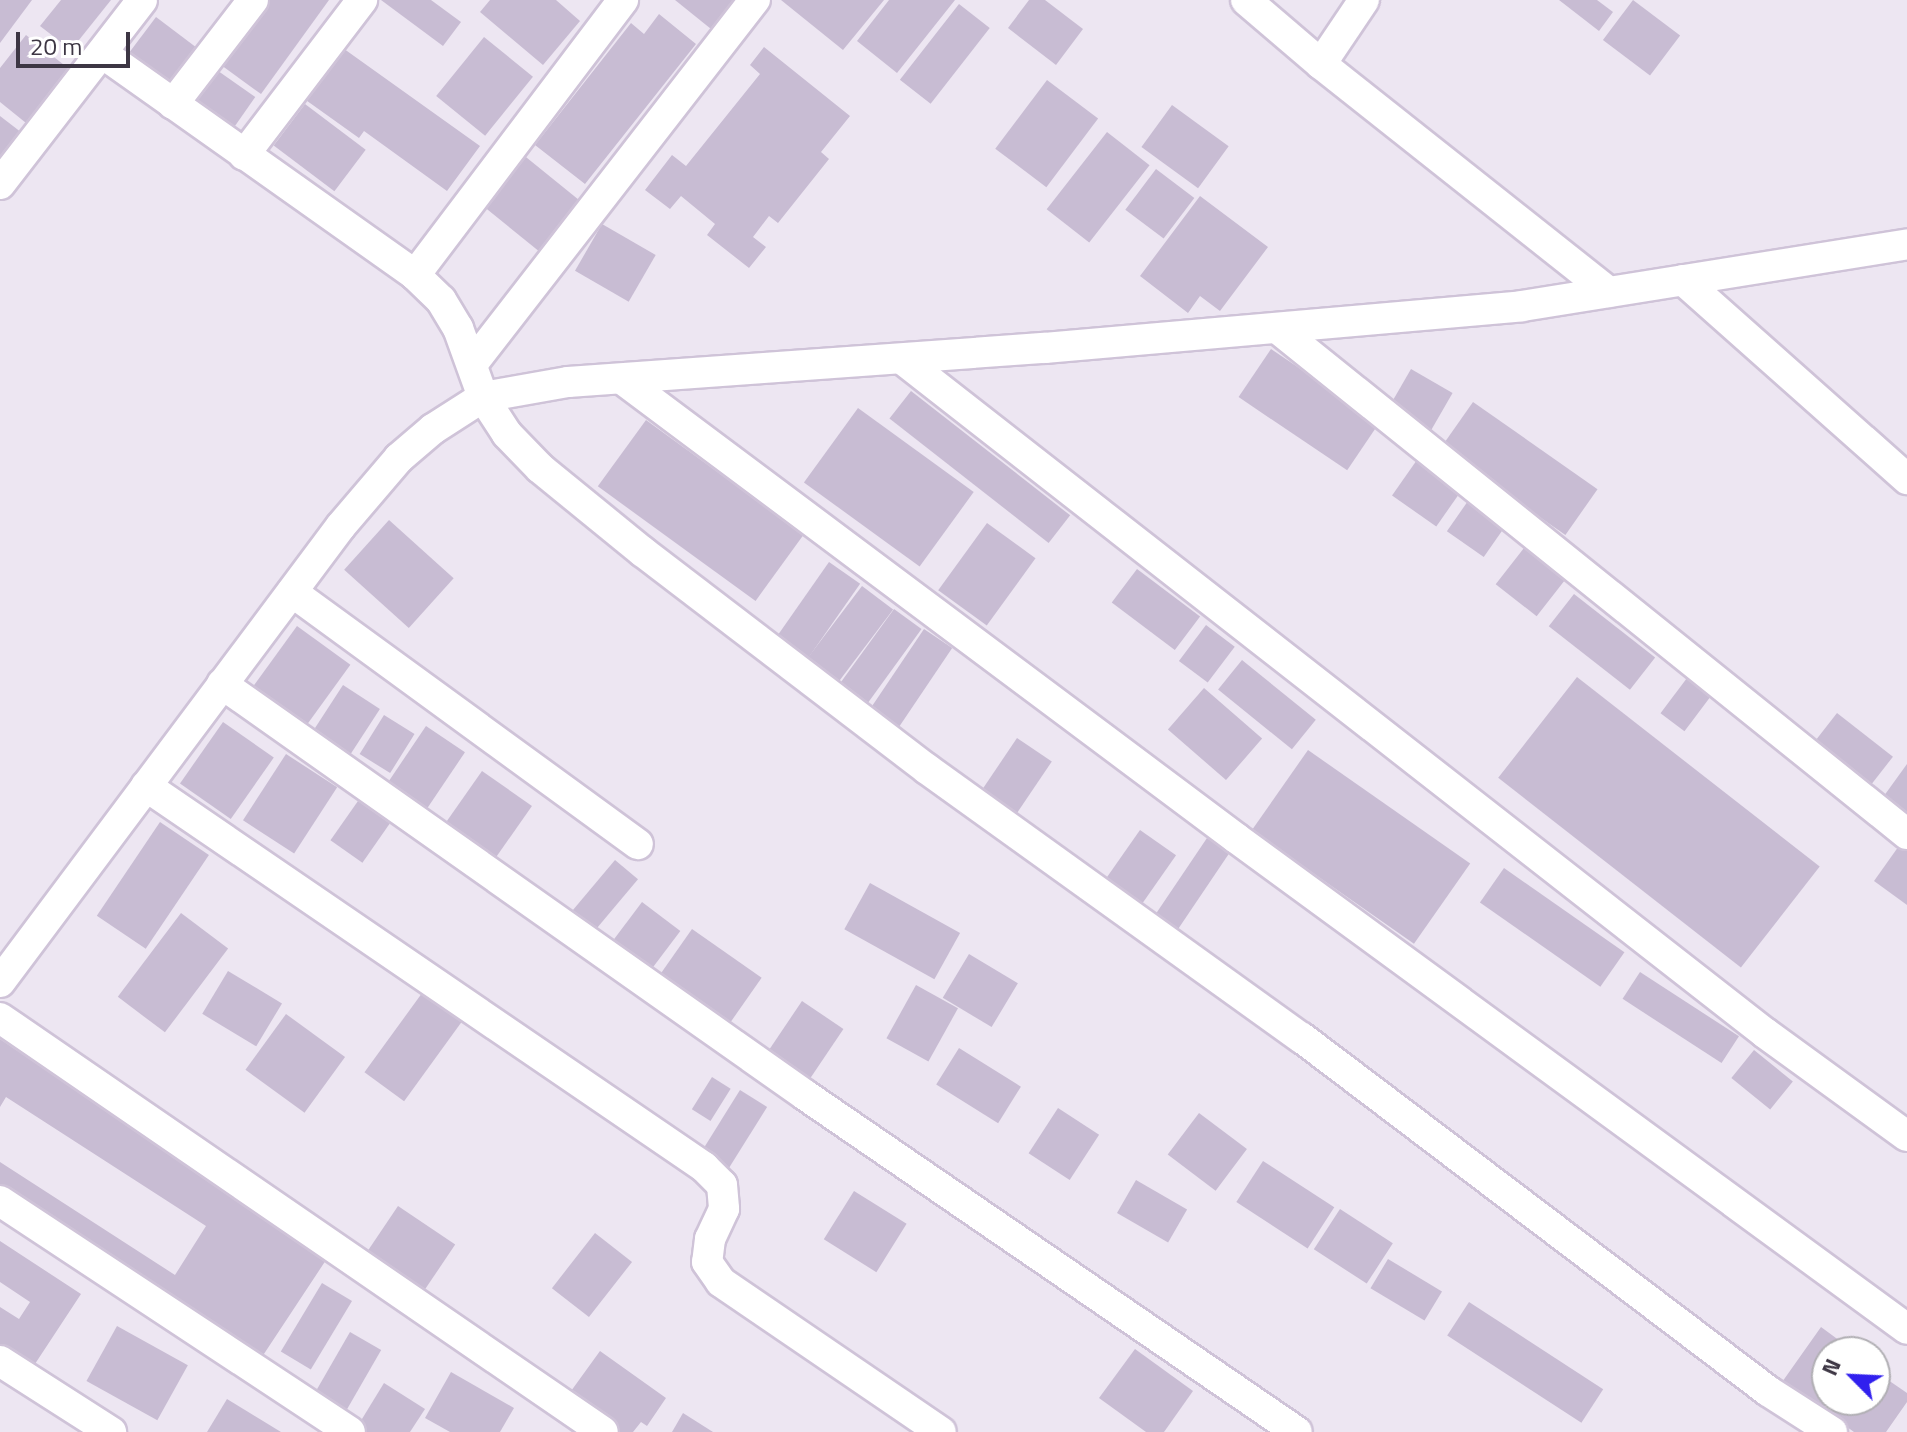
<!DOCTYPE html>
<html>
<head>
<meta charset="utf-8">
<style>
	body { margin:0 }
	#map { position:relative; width:1907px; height:1432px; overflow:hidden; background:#ede6f2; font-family:"Titillium Web",sans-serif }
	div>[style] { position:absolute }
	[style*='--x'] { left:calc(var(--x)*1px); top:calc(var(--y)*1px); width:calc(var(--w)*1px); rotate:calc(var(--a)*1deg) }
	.building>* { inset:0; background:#c8bcd3; transform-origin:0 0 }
	.roads { filter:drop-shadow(2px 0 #cfc3d8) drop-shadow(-2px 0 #cfc3d8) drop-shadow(0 2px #cfc3d8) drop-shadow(0 -2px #cfc3d8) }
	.minor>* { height:30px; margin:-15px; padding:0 15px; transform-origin:15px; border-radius:15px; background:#fff }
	span { translate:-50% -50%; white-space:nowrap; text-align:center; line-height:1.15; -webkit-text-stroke:6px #fff; paint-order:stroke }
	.north { position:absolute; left:1811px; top:1336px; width:80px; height:80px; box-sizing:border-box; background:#fff; border:2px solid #b1afb4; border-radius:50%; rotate:294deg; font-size:22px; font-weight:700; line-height:32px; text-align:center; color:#3d3644 }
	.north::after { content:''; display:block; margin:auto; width:28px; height:36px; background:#3120ee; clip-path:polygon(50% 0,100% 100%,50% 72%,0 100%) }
	.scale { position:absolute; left:16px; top:32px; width:114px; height:36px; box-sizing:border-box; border:4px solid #3d3644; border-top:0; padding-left:10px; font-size:24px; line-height:28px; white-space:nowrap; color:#3d3644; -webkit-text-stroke:6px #fff; paint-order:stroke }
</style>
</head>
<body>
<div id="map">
	<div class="building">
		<i style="clip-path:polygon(0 0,32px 0,0 43px)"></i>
		<i style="clip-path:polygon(61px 0,111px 0,71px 50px,40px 26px)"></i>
		<i style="clip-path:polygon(268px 0,329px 0,261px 94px,221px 65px)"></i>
		<i style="clip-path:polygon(381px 0,431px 0,461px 22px,443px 46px)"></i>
		<i style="clip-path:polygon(490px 0,556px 0,580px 21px,543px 65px,480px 12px)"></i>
		<i style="clip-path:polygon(675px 0,742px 0,716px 33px)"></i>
		<i style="clip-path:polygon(781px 0,884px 0,843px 50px)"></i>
		<i style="clip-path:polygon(889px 0,955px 0,897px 73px,857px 41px)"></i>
		<i style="clip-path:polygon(1029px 0,1045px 0,1083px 29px,1056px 65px,1008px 28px)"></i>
		<i style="clip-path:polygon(1559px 0,1597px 0,1613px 12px,1599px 31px)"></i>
		<i style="left:1633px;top:0;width:59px;height:50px;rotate:37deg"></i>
		<i style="left:959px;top:4px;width:39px;height:96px;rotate:38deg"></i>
		<i style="clip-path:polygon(659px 14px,696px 44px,585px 184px,535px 145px,631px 23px,644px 34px)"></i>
		<i style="left:156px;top:17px;width:51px;height:49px;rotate:37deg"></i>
		<i style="clip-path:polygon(26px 35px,73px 72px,31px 127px,0 102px,0 68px)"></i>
		<i style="left:484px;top:37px;width:63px;height:76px;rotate:39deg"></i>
		<i style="clip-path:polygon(333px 41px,480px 146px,447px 191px,364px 131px,359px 138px,296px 93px)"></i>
		<i style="clip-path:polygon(764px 47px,850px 116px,821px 152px,829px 159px,778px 223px,769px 216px,753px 237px,766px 247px,749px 268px,707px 235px,715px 224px,681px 196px,670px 209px,645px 190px,672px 155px,686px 166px,760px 74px,750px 65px)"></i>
		<i style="left:211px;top:66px;width:54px;height:39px;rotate:35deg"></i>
		<i style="left:1047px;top:80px;width:64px;height:86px;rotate:37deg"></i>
		<i style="left:305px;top:104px;width:76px;height:52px;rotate:37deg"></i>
		<i style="left:1172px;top:105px;width:70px;height:52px;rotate:36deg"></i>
		<i style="clip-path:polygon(0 116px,26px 136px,0 169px)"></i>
		<i style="left:1107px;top:132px;width:54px;height:98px;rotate:38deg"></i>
		<i style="left:516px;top:149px;width:87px;height:65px;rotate:39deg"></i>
		<i style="left:1156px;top:169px;width:48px;height:51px;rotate:37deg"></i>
		<i style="clip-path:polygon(1200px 196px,1268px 247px,1220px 311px,1200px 296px,1188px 313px,1140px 276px)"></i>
		<i style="left:602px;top:224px;width:62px;height:54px;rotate:30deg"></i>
		<i style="left:1271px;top:349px;width:131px;height:58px;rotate:34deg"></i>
		<i style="left:1411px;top:369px;width:48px;height:43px;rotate:30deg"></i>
		<i style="left:911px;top:391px;width:202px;height:35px;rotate:38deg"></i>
		<i style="left:1473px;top:402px;width:152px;height:56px;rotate:35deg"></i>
		<i style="left:858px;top:408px;width:143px;height:92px;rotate:36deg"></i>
		<i style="left:646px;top:420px;width:195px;height:82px;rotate:36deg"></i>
		<i style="left:1419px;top:457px;width:54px;height:47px;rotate:35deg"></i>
		<i style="left:1475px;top:491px;width:45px;height:49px;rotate:35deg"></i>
		<i style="left:389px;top:520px;width:87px;height:67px;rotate:42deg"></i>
		<i style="left:987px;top:523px;width:60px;height:83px;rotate:36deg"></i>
		<i style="left:1524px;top:548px;width:52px;height:46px;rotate:38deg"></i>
		<i style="left:829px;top:562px;width:38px;height:97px;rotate:35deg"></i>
		<i style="left:1137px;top:569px;width:79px;height:42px;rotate:37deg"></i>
		<i style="left:862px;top:586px;width:39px;height:95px;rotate:37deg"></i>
		<i style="left:1574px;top:594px;width:103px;height:41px;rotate:38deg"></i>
		<i style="left:894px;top:609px;width:34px;height:100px;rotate:36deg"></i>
		<i style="left:1206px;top:625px;width:36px;height:45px;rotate:37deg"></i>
		<i style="left:297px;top:626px;width:66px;height:78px;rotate:36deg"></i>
		<i style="left:924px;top:629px;width:34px;height:100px;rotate:34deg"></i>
		<i style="left:1242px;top:660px;width:95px;height:38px;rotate:39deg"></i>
		<i style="left:1690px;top:674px;width:30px;height:49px;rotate:37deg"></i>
		<i style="left:1577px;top:677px;width:308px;height:128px;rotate:38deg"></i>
		<i style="left:343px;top:685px;width:44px;height:54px;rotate:33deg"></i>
		<i style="left:1204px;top:688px;width:77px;height:55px;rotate:41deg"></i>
		<i style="left:1837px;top:713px;width:71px;height:39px;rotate:38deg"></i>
		<i style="left:384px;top:715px;width:36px;height:46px;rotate:32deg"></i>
		<i style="left:223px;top:722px;width:62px;height:75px;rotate:35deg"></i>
		<i style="left:426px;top:726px;width:47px;height:69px;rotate:34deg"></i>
		<i style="left:1017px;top:738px;width:42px;height:70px;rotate:34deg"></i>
		<i style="left:1308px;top:750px;width:198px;height:98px;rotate:35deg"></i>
		<i style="left:286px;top:754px;width:61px;height:79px;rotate:33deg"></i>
		<i style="clip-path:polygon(1907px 764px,1907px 819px,1881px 800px)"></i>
		<i style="left:482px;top:771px;width:61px;height:63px;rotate:35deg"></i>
		<i style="left:358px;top:801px;width:39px;height:48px;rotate:35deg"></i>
		<i style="left:160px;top:822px;width:59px;height:113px;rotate:34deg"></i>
		<i style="left:1140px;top:830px;width:44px;height:65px;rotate:35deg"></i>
		<i style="left:1207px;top:838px;width:27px;height:95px;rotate:34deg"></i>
		<i style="clip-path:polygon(1901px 843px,1907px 848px,1907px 905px,1874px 881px)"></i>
		<i style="left:615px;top:860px;width:30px;height:68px;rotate:40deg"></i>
		<i style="left:1504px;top:868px;width:147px;height:42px;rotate:35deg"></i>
		<i style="left:870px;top:883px;width:103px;height:53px;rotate:29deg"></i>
		<i style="left:642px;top:902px;width:48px;height:54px;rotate:37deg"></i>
		<i style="left:181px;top:913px;width:59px;height:105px;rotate:37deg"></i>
		<i style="left:692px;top:929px;width:85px;height:70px;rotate:35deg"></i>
		<i style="left:969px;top:954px;width:57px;height:51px;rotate:31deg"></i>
		<i style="left:228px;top:971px;width:63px;height:50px;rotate:31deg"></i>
		<i style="left:1640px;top:972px;width:118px;height:32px;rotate:33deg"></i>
		<i style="left:916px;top:985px;width:48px;height:61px;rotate:29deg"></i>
		<i style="left:425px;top:989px;width:49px;height:103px;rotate:36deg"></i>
		<i style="left:802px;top:1001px;width:50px;height:69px;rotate:34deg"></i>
		<i style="left:286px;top:1014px;width:73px;height:69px;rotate:36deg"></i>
		<i style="clip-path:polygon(0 1039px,328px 1257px,256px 1366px,0 1197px,0 1162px,175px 1275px,206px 1226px,6px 1097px,0 1107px)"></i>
		<i style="left:959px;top:1048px;width:73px;height:43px;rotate:32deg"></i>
		<i style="left:1754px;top:1050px;width:50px;height:36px;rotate:39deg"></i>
		<i style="left:712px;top:1077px;width:22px;height:38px;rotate:32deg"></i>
		<i style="left:740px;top:1090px;width:32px;height:73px;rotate:32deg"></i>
		<i style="left:1058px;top:1108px;width:49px;height:54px;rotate:33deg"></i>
		<i style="left:1199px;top:1113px;width:60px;height:52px;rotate:37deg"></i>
		<i style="left:1263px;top:1161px;width:85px;height:49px;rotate:33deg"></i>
		<i style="left:1136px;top:1180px;width:59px;height:38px;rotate:30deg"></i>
		<i style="left:854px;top:1191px;width:62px;height:57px;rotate:32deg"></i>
		<i style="left:398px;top:1206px;width:69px;height:60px;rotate:34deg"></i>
		<i style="left:1340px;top:1209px;width:63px;height:48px;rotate:33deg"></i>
		<i style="left:595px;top:1233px;width:47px;height:70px;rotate:38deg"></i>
		<i style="clip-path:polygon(0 1241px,81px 1294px,31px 1370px,0 1349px,0 1307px,19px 1319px,30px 1302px,0 1282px)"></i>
		<i style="left:1388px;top:1259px;width:63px;height:34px;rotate:31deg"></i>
		<i style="left:322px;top:1283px;width:35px;height:80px;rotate:31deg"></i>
		<i style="left:1469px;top:1302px;width:160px;height:40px;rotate:33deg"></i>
		<i style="left:117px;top:1326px;width:81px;height:63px;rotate:29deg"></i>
		<i style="clip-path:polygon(1821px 1327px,1855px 1352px,1827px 1352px,1829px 1400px,1820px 1413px,1780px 1385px)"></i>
		<i style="left:350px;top:1332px;width:36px;height:79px;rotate:30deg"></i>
		<i style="clip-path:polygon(1135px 1349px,1193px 1391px,1164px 1432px,1146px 1432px,1099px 1398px)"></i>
		<i style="clip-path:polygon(600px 1351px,666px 1398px,647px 1426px,641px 1422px,633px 1432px,612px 1432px,618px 1424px,605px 1414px,599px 1422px,566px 1398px)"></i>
		<i style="clip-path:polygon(1875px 1371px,1907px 1393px,1907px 1402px,1886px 1432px,1854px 1432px,1829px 1414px,1839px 1400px,1875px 1400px)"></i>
		<i style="clip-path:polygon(451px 1372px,514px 1408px,500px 1432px,450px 1432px,425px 1418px)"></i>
		<i style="clip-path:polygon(384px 1383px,425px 1409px,410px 1432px,354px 1432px)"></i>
		<i style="clip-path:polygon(227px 1399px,281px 1432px,207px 1432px)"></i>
		<i style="clip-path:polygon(683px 1413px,713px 1432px,672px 1432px)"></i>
	</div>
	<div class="roads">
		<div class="minor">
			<i style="--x:1246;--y:0;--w:99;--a:40.5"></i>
			<i style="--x:1321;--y:64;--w:367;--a:38.4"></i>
			<i style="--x:102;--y:53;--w:384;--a:35.3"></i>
			<i style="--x:415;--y:275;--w:36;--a:44"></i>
			<i style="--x:441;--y:300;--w:33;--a:59"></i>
			<i style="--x:458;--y:328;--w:73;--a:70.1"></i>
			<i style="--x:483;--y:397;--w:44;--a:57"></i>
			<i style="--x:507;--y:434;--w:47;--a:45.9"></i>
			<i style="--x:540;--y:468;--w:133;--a:39.2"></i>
			<i style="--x:643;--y:552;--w:357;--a:37.4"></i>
			<i style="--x:927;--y:769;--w:462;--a:35.7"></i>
			<i style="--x:1302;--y:1038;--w:585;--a:37.14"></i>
			<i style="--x:1768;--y:1391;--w:76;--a:32.6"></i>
			<i style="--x:1321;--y:64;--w:77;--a:-56.1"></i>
			<i style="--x:173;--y:104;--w:131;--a:-52.4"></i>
			<i style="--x:244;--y:155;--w:195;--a:-52.7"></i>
			<i style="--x:0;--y:184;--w:232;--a:-52.3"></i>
			<i style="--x:415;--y:275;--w:345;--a:-52.9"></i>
			<i style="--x:1683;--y:280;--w:300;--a:41.6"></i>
			<i style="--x:1277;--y:328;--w:808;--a:38.77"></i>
			<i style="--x:902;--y:359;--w:1095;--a:37.99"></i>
			<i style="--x:1765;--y:1033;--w:175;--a:36"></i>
			<i style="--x:473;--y:363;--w:460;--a:-52.2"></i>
			<i style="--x:622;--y:379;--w:767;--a:36.78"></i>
			<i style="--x:1236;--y:838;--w:831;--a:36.19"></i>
			<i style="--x:292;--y:592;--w:428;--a:36.1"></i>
			<i style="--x:222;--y:684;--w:713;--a:35.18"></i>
			<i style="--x:805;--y:1095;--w:596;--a:34.41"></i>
			<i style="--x:146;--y:786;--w:676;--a:34.33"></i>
			<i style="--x:704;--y:1167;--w:25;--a:45"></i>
			<i style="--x:722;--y:1185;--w:24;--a:85"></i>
			<i style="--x:724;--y:1209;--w:33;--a:115"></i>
			<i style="--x:710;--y:1239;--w:23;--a:97"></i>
			<i style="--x:707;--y:1262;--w:24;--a:55"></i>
			<i style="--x:721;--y:1282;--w:266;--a:34.3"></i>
			<i style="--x:0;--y:982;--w:569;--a:-53.21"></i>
			<i style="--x:341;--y:526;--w:89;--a:-49.5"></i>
			<i style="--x:399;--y:458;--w:45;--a:-40.5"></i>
			<i style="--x:433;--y:429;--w:59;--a:-32.6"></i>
			<i style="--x:483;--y:397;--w:86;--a:-10"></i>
			<i style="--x:568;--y:382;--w:478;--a:-4.1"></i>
			<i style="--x:1045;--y:348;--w:479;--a:-5"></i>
			<i style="--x:1522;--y:306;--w:390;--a:-9.1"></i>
			<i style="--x:0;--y:1018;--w:731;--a:34.47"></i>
			<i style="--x:0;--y:1201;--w:419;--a:33.4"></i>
			<i style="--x:0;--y:1361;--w:132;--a:32.6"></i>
		</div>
	</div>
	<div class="north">N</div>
	<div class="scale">20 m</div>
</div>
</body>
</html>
